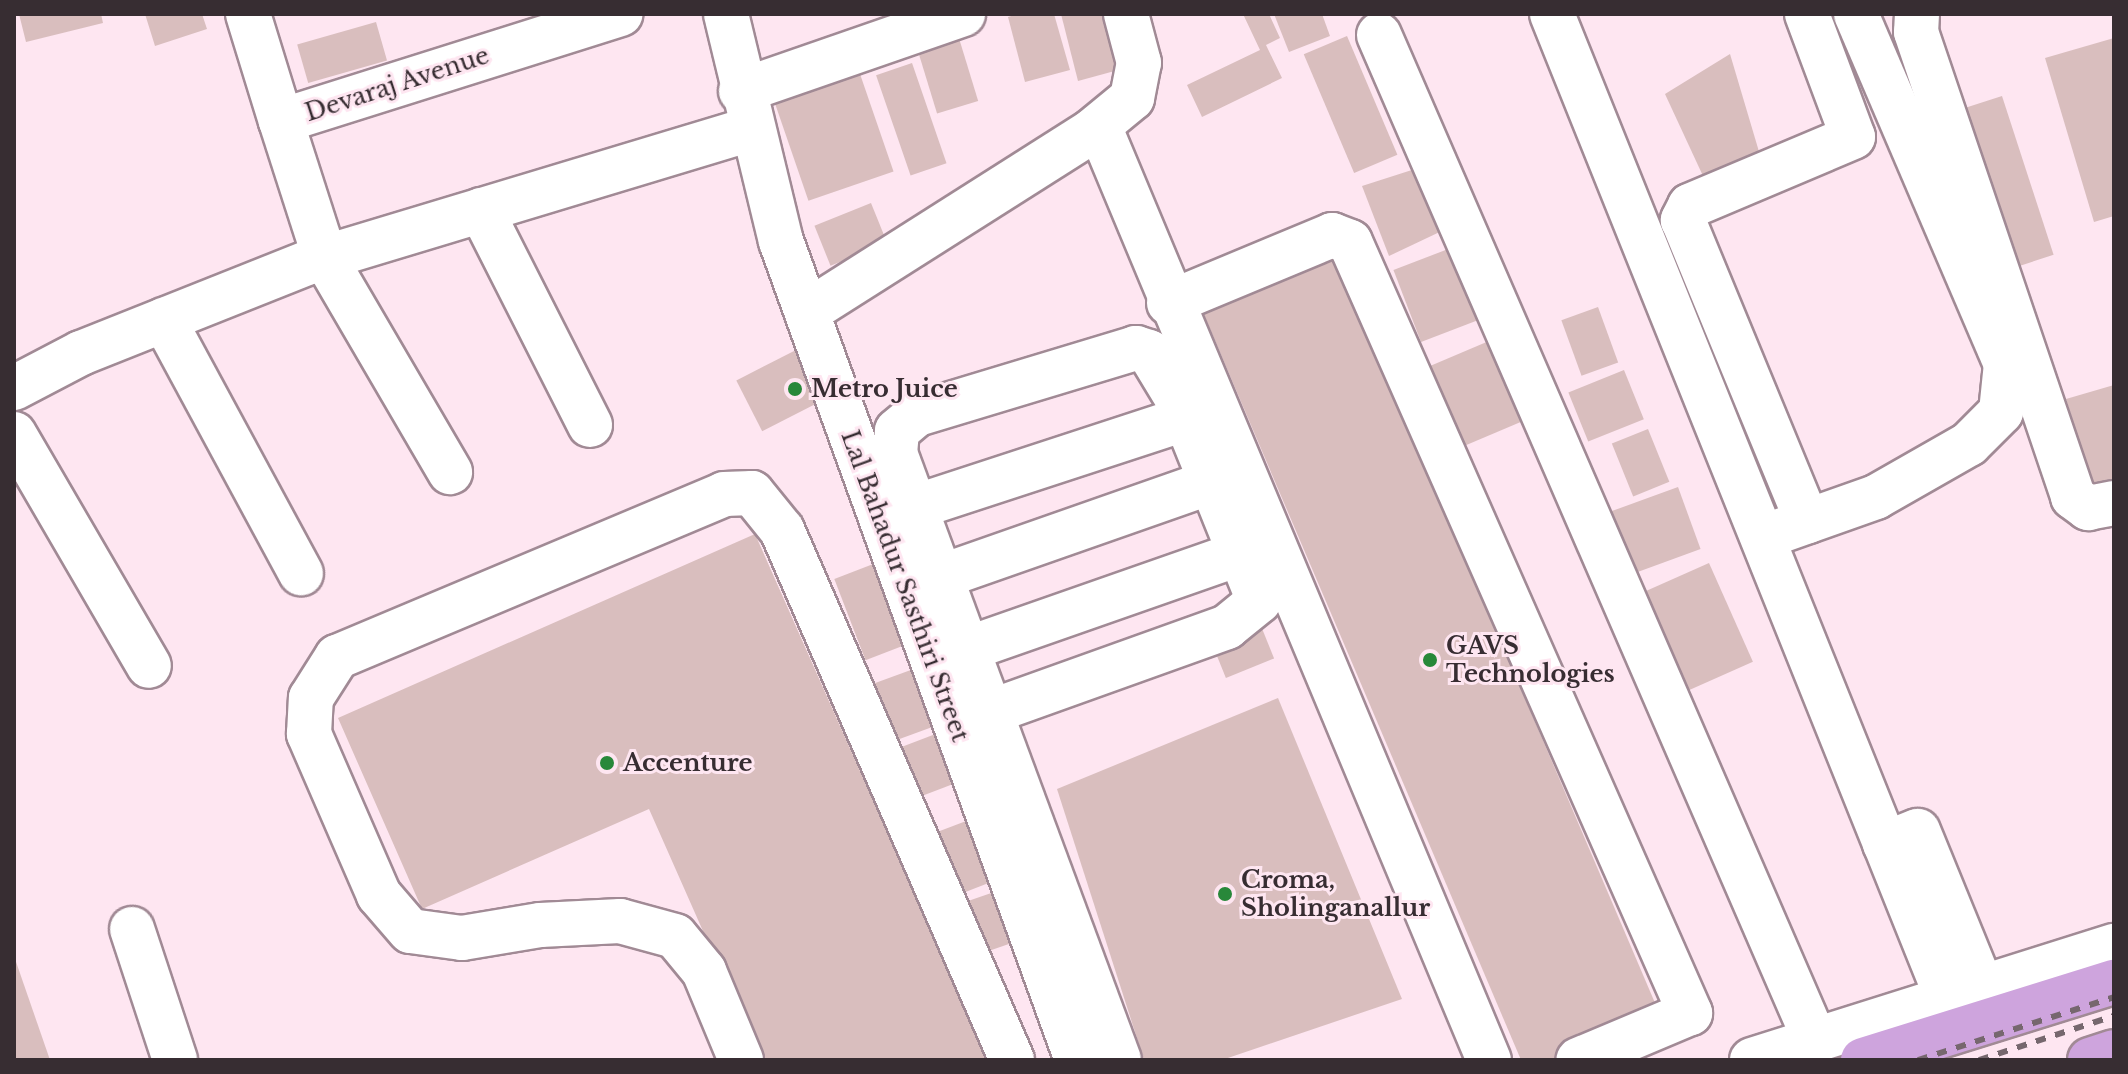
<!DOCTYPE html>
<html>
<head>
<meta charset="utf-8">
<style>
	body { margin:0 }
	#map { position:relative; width:2128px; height:1074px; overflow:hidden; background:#fee6f1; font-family:"Libre Baskerville",serif }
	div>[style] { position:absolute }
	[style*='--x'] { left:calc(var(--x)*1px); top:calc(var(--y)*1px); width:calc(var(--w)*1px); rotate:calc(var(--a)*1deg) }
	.building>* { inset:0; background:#d9bebe; transform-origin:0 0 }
	.roads { filter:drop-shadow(2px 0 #a18a95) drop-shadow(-2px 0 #a18a95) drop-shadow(0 2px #a18a95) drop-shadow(0 -2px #a18a95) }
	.minor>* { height:44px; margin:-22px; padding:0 22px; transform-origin:22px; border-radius:22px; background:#fff }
	.major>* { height:44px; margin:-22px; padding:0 22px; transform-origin:22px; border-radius:22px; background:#cea4dd }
	.rail>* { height:6px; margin-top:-3px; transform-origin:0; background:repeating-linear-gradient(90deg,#76676e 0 10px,transparent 0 20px) }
	.dots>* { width:22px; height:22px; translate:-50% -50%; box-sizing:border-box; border:4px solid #fee6f1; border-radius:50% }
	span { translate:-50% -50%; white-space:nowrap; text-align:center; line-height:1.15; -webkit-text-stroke:6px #fee6f1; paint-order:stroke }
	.street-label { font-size:24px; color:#372d32 }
	.poi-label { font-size:24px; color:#372d32; font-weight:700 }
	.left { translate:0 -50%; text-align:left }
	.frame { position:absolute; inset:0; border:16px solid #372d32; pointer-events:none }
</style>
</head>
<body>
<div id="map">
	<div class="building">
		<i style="clip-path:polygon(19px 14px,101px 14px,103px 23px,26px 42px)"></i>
		<i style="clip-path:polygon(145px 14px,202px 14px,207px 29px,155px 46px)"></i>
		<i style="clip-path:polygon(1018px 14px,1054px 14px,1070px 70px,1025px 82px,1008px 17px)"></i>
		<i style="clip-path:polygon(1061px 14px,1108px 14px,1122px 69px,1078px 81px)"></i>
		<i style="clip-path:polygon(1243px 14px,1269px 14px,1280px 38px,1266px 45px,1282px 78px,1202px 117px,1187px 85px,1260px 50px)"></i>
		<i style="clip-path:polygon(1274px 14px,1322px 14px,1330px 36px,1289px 52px)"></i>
		<i style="left:376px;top:22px;width:40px;height:82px;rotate:74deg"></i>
		<i style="left:958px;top:35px;width:69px;height:43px;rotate:73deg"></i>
		<i style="left:1347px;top:36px;width:129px;height:47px;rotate:67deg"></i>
		<i style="clip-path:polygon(2114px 38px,2114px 216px,2094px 222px,2045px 58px)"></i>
		<i style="clip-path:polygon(1730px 54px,1760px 155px,1703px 176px,1665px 94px)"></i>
		<i style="left:912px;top:63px;width:106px;height:38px;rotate:71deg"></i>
		<i style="left:860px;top:74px;width:103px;height:90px;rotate:71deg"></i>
		<i style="left:2002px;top:96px;width:167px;height:40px;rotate:72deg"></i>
		<i style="clip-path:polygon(1415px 169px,1446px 229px,1389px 256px,1362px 186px)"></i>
		<i style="left:871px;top:203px;width:43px;height:61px;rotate:68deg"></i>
		<i style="clip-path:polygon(1332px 246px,1661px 1017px,1559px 1060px,1521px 1060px,1199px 303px)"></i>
		<i style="left:1456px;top:246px;width:77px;height:67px;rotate:69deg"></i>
		<i style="left:1598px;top:307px;width:59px;height:39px;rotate:70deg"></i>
		<i style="left:1496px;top:338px;width:87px;height:71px;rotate:67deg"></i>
		<i style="left:796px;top:350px;width:57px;height:67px;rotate:63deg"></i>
		<i style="left:1624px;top:370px;width:53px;height:60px;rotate:68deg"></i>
		<i style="clip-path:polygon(2114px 385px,2114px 485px,2095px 491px,2066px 399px)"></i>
		<i style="left:1648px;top:429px;width:57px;height:39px;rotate:68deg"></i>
		<i style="left:1678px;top:487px;width:66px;height:80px;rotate:70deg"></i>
		<i style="clip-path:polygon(755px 534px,988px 1060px,760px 1060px,649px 809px,422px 909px,338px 718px)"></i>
		<i style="left:881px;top:561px;width:87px;height:50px;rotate:69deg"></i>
		<i style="left:1709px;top:563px;width:108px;height:80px;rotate:66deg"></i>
		<i style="left:1261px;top:626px;width:35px;height:52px;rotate:68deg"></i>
		<i style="left:919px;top:667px;width:61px;height:48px;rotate:70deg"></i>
		<i style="clip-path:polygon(1278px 698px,1402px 999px,1222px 1060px,1144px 1060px,1057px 789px)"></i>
		<i style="left:946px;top:730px;width:53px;height:47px;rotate:69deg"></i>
		<i style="left:974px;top:818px;width:66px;height:38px;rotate:69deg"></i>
		<i style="left:1000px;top:890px;width:54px;height:33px;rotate:71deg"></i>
		<i style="clip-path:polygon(14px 956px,50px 1060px,14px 1060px)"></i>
	</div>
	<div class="roads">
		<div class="minor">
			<i style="--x:248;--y:14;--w:112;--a:72.9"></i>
			<i style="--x:281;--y:121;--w:356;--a:-17.5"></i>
			<i style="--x:726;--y:14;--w:234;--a:76.4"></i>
			<i style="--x:781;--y:241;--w:871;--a:70.13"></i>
			<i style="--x:1552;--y:14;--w:1063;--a:68.12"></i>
			<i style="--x:1807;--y:14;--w:131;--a:69.5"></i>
			<i style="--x:1853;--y:137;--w:177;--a:157.1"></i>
			<i style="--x:1690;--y:206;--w:16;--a:117"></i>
			<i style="--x:1683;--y:220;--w:326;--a:67.6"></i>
			<i style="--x:1917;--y:14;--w:18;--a:93"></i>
			<i style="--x:1916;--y:32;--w:491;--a:71.3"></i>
			<i style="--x:2073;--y:497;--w:19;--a:36"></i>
			<i style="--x:2088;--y:508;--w:26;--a:-11"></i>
			<i style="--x:1379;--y:35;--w:1096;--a:66.55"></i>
			<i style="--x:741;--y:91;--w:235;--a:-19.1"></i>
			<i style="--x:281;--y:121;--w:144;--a:72.2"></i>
			<i style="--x:325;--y:258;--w:248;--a:59.7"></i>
			<i style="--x:1099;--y:126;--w:1012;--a:67.34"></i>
			<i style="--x:481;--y:210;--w:241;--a:63.1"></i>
			<i style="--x:1169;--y:303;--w:177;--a:-22.6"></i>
			<i style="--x:1332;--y:235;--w:19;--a:21"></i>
			<i style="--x:1350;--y:242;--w:843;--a:66.2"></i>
			<i style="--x:1690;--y:1013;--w:121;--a:157.2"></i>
			<i style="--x:807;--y:312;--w:338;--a:-32.4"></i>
			<i style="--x:1092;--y:131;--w:52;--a:-39.5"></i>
			<i style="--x:1132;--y:98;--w:36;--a:-79"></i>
			<i style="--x:1139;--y:63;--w:51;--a:-104.9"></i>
			<i style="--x:164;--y:320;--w:288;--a:61.6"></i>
			<i style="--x:14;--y:388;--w:76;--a:-27.6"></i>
			<i style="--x:81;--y:353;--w:246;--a:-21.7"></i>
			<i style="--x:310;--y:262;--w:460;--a:-16.8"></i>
			<i style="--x:14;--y:434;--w:268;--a:59.8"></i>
			<i style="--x:915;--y:507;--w:284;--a:-18.1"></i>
			<i style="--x:1763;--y:537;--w:120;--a:-19.5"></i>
			<i style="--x:1876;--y:497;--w:107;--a:-29.7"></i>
			<i style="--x:1969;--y:444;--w:45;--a:-45"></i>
			<i style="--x:2001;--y:412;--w:48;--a:-84.1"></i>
			<i style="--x:2006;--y:364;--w:381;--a:-113.2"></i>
			<i style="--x:940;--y:577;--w:288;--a:-19.3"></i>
			<i style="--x:967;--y:649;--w:290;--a:-19.3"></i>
			<i style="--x:990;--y:712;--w:252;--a:-19.7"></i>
			<i style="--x:1227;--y:627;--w:41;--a:-39.1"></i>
			<i style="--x:1259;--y:601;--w:217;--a:-111.9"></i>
			<i style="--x:1178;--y:400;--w:56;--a:-121.1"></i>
			<i style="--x:1149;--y:352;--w:14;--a:-163"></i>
			<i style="--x:1136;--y:348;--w:229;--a:163.2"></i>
			<i style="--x:917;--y:414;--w:26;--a:140"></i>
			<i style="--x:897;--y:431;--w:22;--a:95"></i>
			<i style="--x:895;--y:453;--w:209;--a:69.8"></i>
			<i style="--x:967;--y:649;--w:438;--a:69.7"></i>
			<i style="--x:1885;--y:844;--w:35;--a:-22"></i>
			<i style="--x:1918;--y:831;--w:170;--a:67.8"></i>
			<i style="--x:132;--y:929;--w:138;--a:71.8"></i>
			<i style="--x:741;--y:1060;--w:96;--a:-112.6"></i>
			<i style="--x:704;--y:971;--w:45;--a:-129.6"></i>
			<i style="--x:675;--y:936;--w:57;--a:-164.7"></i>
			<i style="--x:620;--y:921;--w:80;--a:177.1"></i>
			<i style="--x:540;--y:925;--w:79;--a:170.5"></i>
			<i style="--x:462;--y:938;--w:52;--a:-172.3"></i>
			<i style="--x:410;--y:931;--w:48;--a:-130.7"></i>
			<i style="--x:379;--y:895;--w:176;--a:-113.5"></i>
			<i style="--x:309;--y:734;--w:36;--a:-87"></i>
			<i style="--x:311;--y:698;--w:49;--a:-57.6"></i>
			<i style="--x:337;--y:657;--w:420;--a:-22.8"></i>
			<i style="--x:724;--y:494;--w:28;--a:-2"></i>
			<i style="--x:752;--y:493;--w:48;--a:51"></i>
			<i style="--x:782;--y:530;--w:578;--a:66.54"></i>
			<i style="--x:1752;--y:1060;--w:380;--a:-17.5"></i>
		</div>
		<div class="major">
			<i style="--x:1863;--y:1060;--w:263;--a:-17.3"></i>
			<i style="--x:2090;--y:1060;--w:25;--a:-18"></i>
		</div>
	</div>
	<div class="rail">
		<i style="--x:1918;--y:1060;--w:206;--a:-17.8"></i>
		<i style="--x:1979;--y:1060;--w:142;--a:-18.1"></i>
	</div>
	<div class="dots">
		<i style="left:795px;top:389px;background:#28883a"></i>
		<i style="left:1430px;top:660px;background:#28883a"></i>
		<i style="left:607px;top:763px;background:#28883a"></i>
		<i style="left:1225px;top:894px;background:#28883a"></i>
	</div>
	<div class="street-label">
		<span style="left:397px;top:84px;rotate:-18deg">Devaraj Avenue</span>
		<span style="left:905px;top:586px;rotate:70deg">Lal Bahadur Sasthiri Street</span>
	</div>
	<div class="poi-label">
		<span class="left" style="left:811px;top:389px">Metro Juice</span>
		<span class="left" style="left:1446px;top:660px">GAVS<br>Technologies</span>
		<span class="left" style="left:623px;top:763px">Accenture</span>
		<span class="left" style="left:1241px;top:894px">Croma,<br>Sholinganallur</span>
	</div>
	<div class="frame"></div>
</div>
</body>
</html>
